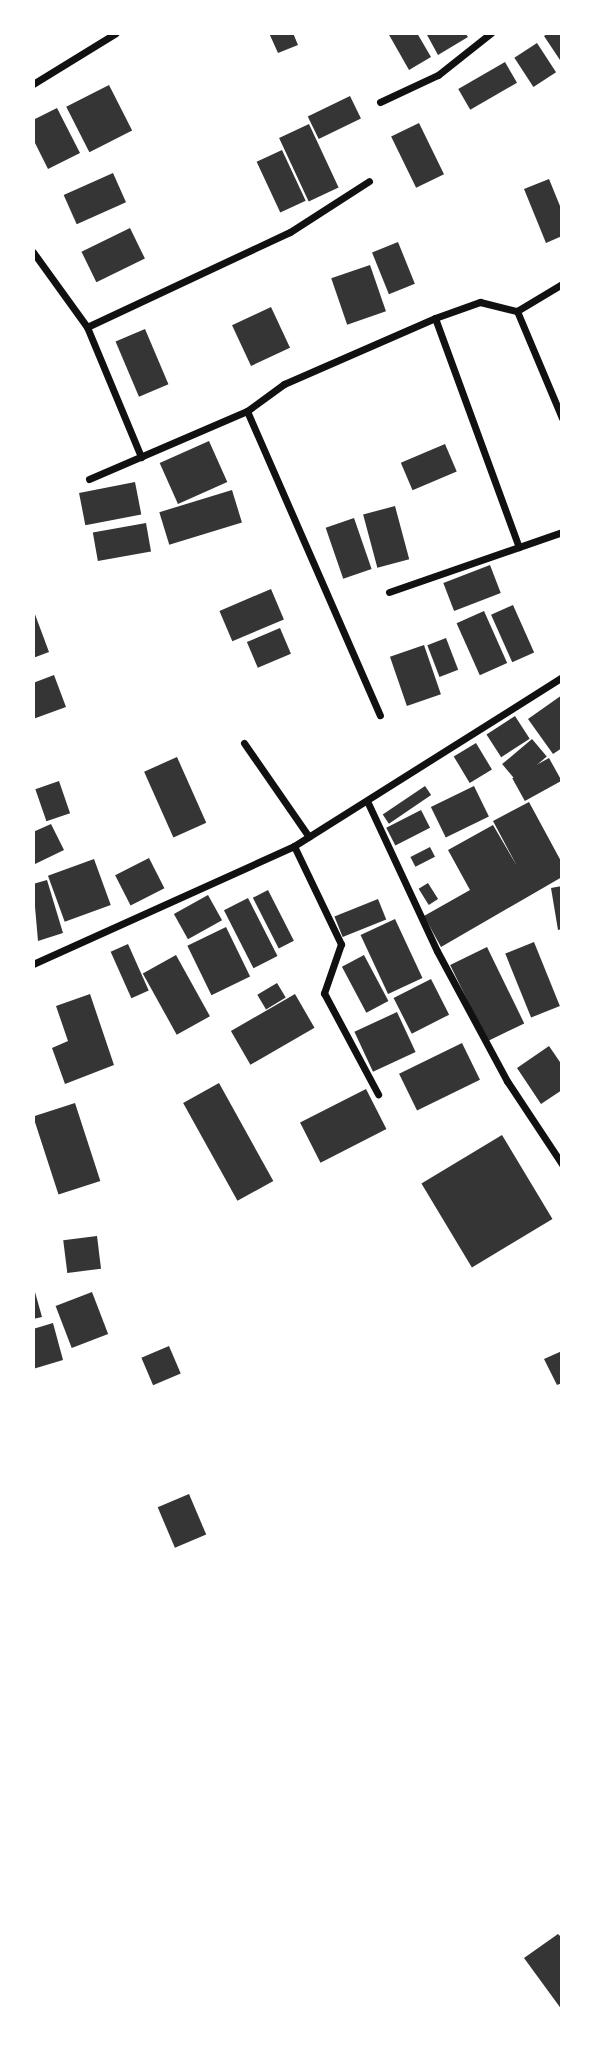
<!DOCTYPE html>
<html>
<head>
<meta charset="utf-8">
<style>
	body { margin:0 }
	#map { position:relative; width:595px; height:2062px; overflow:hidden; background:#fff; font-family:Rubik,sans-serif }
	div>[style] { position:absolute }
	[style*='--x'] { left:calc(var(--x)*1px); top:calc(var(--y)*1px); width:calc(var(--w)*1px); rotate:calc(var(--a)*1deg) }
	.building>* { inset:0; background:#353535; transform-origin:0 0 }
	.minor>* { height:7px; margin:-3.5px; padding:0 3.5px; transform-origin:3.5px; border-radius:3.5px; background:#111 }
	span { translate:-50% -50%; white-space:nowrap; text-align:center; line-height:1.15; -webkit-text-stroke:7px #fff; paint-order:stroke }
	.frame { position:absolute; inset:0; border:35px solid #fff; pointer-events:none }
</style>
</head>
<body>
<div id="map">
	<div class="building">
		<i style="clip-path:polygon(269px 33px,293px 33px,298px 45px,278px 53px)"></i>
		<i style="clip-path:polygon(388px 33px,417px 33px,431px 57px,409px 70px)"></i>
		<i style="clip-path:polygon(426px 33px,465px 33px,468px 37px,438px 55px)"></i>
		<i style="clip-path:polygon(549px 33px,562px 33px,562px 63px,544px 36px)"></i>
		<i style="left:537px;top:43px;width:35px;height:27px;rotate:57deg"></i>
		<i style="left:505px;top:62px;width:24px;height:54px;rotate:60deg"></i>
		<i style="left:109px;top:85px;width:51px;height:48px;rotate:63deg"></i>
		<i style="left:350px;top:96px;width:25px;height:47px;rotate:64deg"></i>
		<i style="clip-path:polygon(57px 108px,80px 153px,48px 169px,33px 139px,33px 120px)"></i>
		<i style="left:419px;top:123px;width:57px;height:31px;rotate:64deg"></i>
		<i style="left:309px;top:124px;width:70px;height:33px;rotate:65deg"></i>
		<i style="left:282px;top:150px;width:56px;height:28px;rotate:65deg"></i>
		<i style="left:113px;top:173px;width:32px;height:54px;rotate:66deg"></i>
		<i style="clip-path:polygon(549px 179px,562px 211px,562px 236px,546px 243px,524px 189px)"></i>
		<i style="left:130px;top:228px;width:34px;height:54px;rotate:64deg"></i>
		<i style="left:398px;top:242px;width:45px;height:28px;rotate:68deg"></i>
		<i style="left:370px;top:265px;width:49px;height:41px;rotate:71deg"></i>
		<i style="left:271px;top:307px;width:45px;height:43px;rotate:65deg"></i>
		<i style="left:145px;top:329px;width:60px;height:32px;rotate:67deg"></i>
		<i style="left:209px;top:441px;width:45px;height:54px;rotate:66deg"></i>
		<i style="left:445px;top:444px;width:30px;height:48px;rotate:67deg"></i>
		<i style="left:135px;top:482px;width:33px;height:57px;rotate:79deg"></i>
		<i style="left:232px;top:490px;width:34px;height:76px;rotate:73deg"></i>
		<i style="left:395px;top:506px;width:55px;height:33px;rotate:75deg"></i>
		<i style="left:354px;top:518px;width:54px;height:30px;rotate:71deg"></i>
		<i style="left:146px;top:523px;width:29px;height:54px;rotate:80deg"></i>
		<i style="left:490px;top:565px;width:30px;height:50px;rotate:69deg"></i>
		<i style="left:271px;top:589px;width:33px;height:56px;rotate:67deg"></i>
		<i style="left:513px;top:605px;width:52px;height:24px;rotate:66deg"></i>
		<i style="clip-path:polygon(33px 609px,49px 652px,33px 658px)"></i>
		<i style="left:484px;top:611px;width:57px;height:30px;rotate:66deg"></i>
		<i style="left:280px;top:628px;width:28px;height:36px;rotate:67deg"></i>
		<i style="left:446px;top:638px;width:34px;height:20px;rotate:69deg"></i>
		<i style="left:424px;top:645px;width:52px;height:36px;rotate:71deg"></i>
		<i style="clip-path:polygon(54px 675px,66px 707px,33px 719px,33px 683px)"></i>
		<i style="clip-path:polygon(562px 695px,562px 748px,553px 754px,528px 719px)"></i>
		<i style="left:515px;top:716px;width:27px;height:34px;rotate:57deg"></i>
		<i style="left:532px;top:739px;width:23px;height:39px;rotate:50deg"></i>
		<i style="left:476px;top:743px;width:31px;height:26px;rotate:59deg"></i>
		<i style="left:177px;top:757px;width:72px;height:36px;rotate:66deg"></i>
		<i style="left:549px;top:758px;width:26px;height:42px;rotate:61deg"></i>
		<i style="left:59px;top:781px;width:34px;height:25px;rotate:71deg"></i>
		<i style="left:425px;top:786px;width:11px;height:51px;rotate:56deg"></i>
		<i style="left:474px;top:786px;width:34px;height:48px;rotate:64deg"></i>
		<i style="clip-path:polygon(529px 802px,562px 863px,562px 877px,441px 947px,424px 916px,470px 890px,448px 850px,493px 825px,517px 866px,493px 821px)"></i>
		<i style="left:421px;top:810px;width:20px;height:39px;rotate:63deg"></i>
		<i style="clip-path:polygon(51px 824px,64px 850px,33px 865px,33px 832px)"></i>
		<i style="left:430px;top:847px;width:11px;height:22px;rotate:63deg"></i>
		<i style="left:149px;top:858px;width:34px;height:38px;rotate:63deg"></i>
		<i style="left:94px;top:859px;width:49px;height:49px;rotate:70deg"></i>
		<i style="clip-path:polygon(47px 880px,63px 933px,38px 941px,33px 884px)"></i>
		<i style="left:428px;top:883px;width:19px;height:11px;rotate:58deg"></i>
		<i style="clip-path:polygon(562px 886px,562px 929px,558px 930px,551px 888px)"></i>
		<i style="left:268px;top:890px;width:57px;height:17px;rotate:63deg"></i>
		<i style="left:208px;top:895px;width:29px;height:39px;rotate:61deg"></i>
		<i style="left:248px;top:898px;width:65px;height:27px;rotate:63deg"></i>
		<i style="left:378px;top:899px;width:22px;height:47px;rotate:68deg"></i>
		<i style="left:395px;top:919px;width:65px;height:38px;rotate:65deg"></i>
		<i style="left:226px;top:927px;width:55px;height:43px;rotate:64deg"></i>
		<i style="left:534px;top:942px;width:69px;height:31px;rotate:68deg"></i>
		<i style="left:128px;top:944px;width:51px;height:19px;rotate:66deg"></i>
		<i style="left:487px;top:947px;width:85px;height:41px;rotate:64deg"></i>
		<i style="left:176px;top:955px;width:70px;height:38px;rotate:61deg"></i>
		<i style="left:364px;top:955px;width:52px;height:25px;rotate:62deg"></i>
		<i style="left:431px;top:979px;width:40px;height:42px;rotate:63deg"></i>
		<i style="left:277px;top:983px;width:17px;height:23px;rotate:59deg"></i>
		<i style="clip-path:polygon(90px 994px,114px 1065px,65px 1084px,52px 1048px,68px 1041px,56px 1006px)"></i>
		<i style="left:295px;top:994px;width:39px;height:74px;rotate:60deg"></i>
		<i style="left:397px;top:1012px;width:44px;height:47px;rotate:65deg"></i>
		<i style="left:462px;top:1043px;width:41px;height:70px;rotate:64deg"></i>
		<i style="clip-path:polygon(549px 1046px,562px 1065px,562px 1090px,541px 1104px,517px 1068px)"></i>
		<i style="left:219px;top:1083px;width:112px;height:41px;rotate:61deg"></i>
		<i style="left:366px;top:1089px;width:45px;height:74px;rotate:63deg"></i>
		<i style="left:75px;top:1103px;width:82px;height:44px;rotate:72deg"></i>
		<i style="left:502px;top:1135px;width:98px;height:94px;rotate:59deg"></i>
		<i style="left:97px;top:1236px;width:33px;height:34px;rotate:83deg"></i>
		<i style="clip-path:polygon(33px 1285px,42px 1317px,33px 1319px)"></i>
		<i style="left:92px;top:1292px;width:45px;height:39px;rotate:69deg"></i>
		<i style="clip-path:polygon(53px 1323px,63px 1360px,33px 1369px,33px 1329px)"></i>
		<i style="left:169px;top:1346px;width:30px;height:30px;rotate:67deg"></i>
		<i style="clip-path:polygon(562px 1351px,562px 1383px,557px 1385px,544px 1359px)"></i>
		<i style="left:189px;top:1494px;width:44px;height:34px;rotate:67deg"></i>
		<i style="clip-path:polygon(558px 1934px,562px 1938px,562px 2010px,524px 1958px)"></i>
	</div>
	<div class="minor">
		<i style="--x:33;--y:84;--w:97;--a:-31.6"></i>
		<i style="--x:380;--y:102;--w:64;--a:-25"></i>
		<i style="--x:438;--y:75;--w:68;--a:-38.4"></i>
		<i style="--x:33;--y:252;--w:92;--a:54.2"></i>
		<i style="--x:87;--y:327;--w:141;--a:67.4"></i>
		<i style="--x:517;--y:311;--w:116;--a:67.2"></i>
		<i style="--x:435;--y:318;--w:244;--a:69.9"></i>
		<i style="--x:87;--y:327;--w:224;--a:-25.1"></i>
		<i style="--x:290;--y:232;--w:94;--a:-32.8"></i>
		<i style="--x:247;--y:411;--w:332;--a:66.4"></i>
		<i style="--x:89;--y:479;--w:172;--a:-23.3"></i>
		<i style="--x:247;--y:411;--w:46;--a:-36.1"></i>
		<i style="--x:284;--y:384;--w:165;--a:-23.6"></i>
		<i style="--x:435;--y:318;--w:48;--a:-19.6"></i>
		<i style="--x:480;--y:302;--w:38;--a:14"></i>
		<i style="--x:517;--y:311;--w:52;--a:-31"></i>
		<i style="--x:389;--y:592;--w:183;--a:-19.1"></i>
		<i style="--x:244;--y:743;--w:114;--a:55.3"></i>
		<i style="--x:368;--y:803;--w:163;--a:65"></i>
		<i style="--x:437;--y:951;--w:148;--a:61.7"></i>
		<i style="--x:507;--y:1081;--w:100;--a:56.5"></i>
		<i style="--x:294;--y:846;--w:109;--a:64.4"></i>
		<i style="--x:341;--y:944;--w:52;--a:109.1"></i>
		<i style="--x:324;--y:993;--w:115;--a:61.9"></i>
		<i style="--x:33;--y:964;--w:286;--a:-24.3"></i>
		<i style="--x:294;--y:846;--w:317;--a:-32.2"></i>
	</div>
	<div class="frame"></div>
</div>
</body>
</html>
